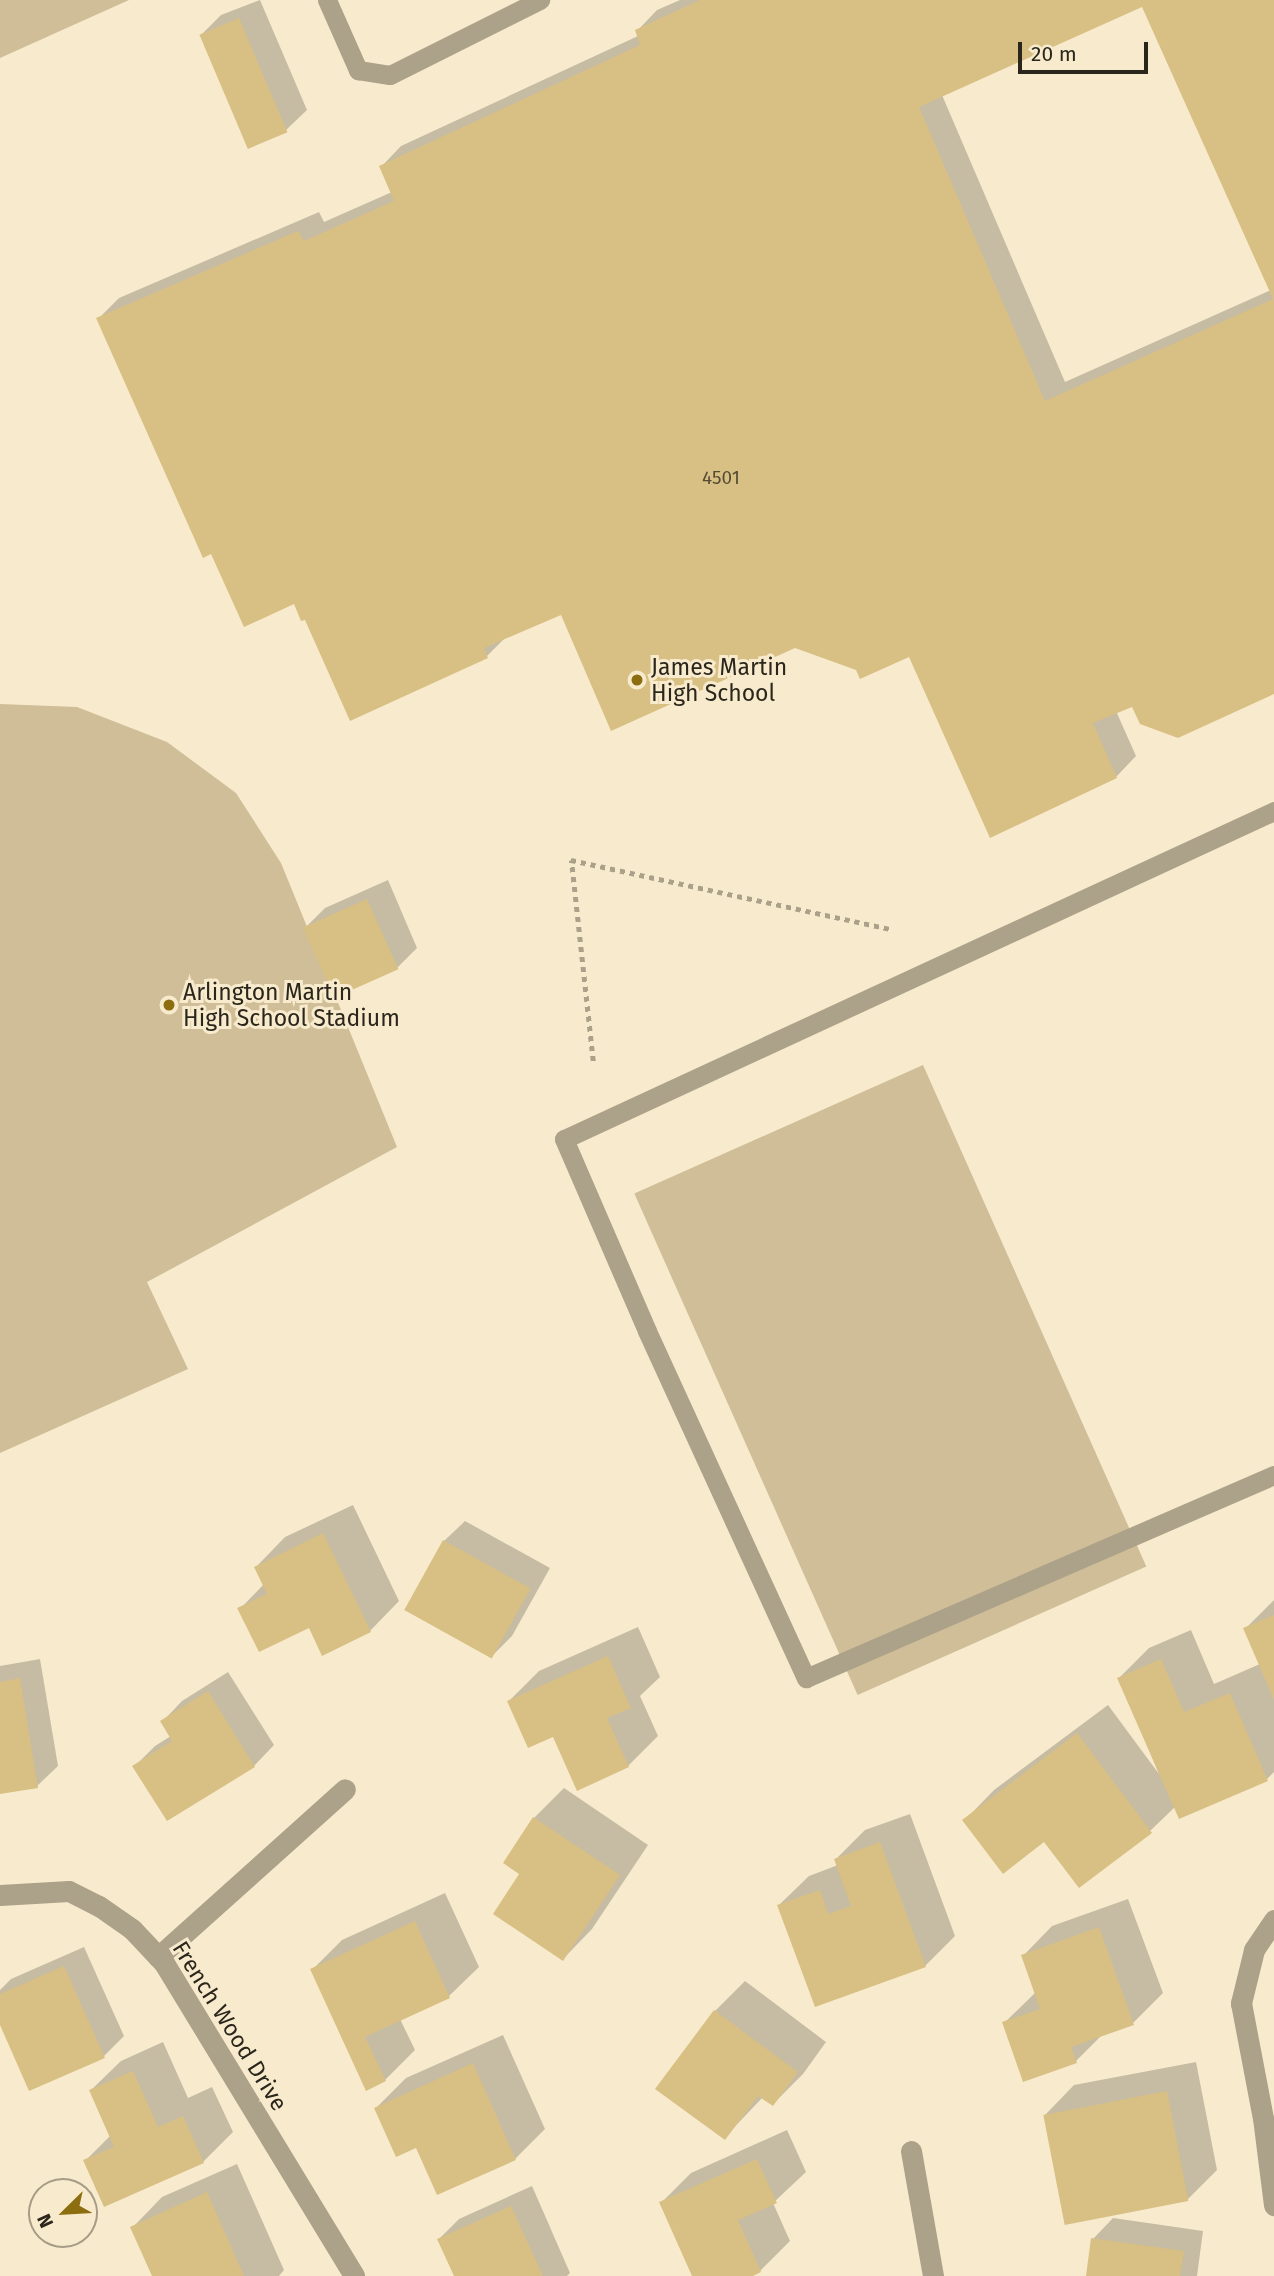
<!DOCTYPE html>
<html>
<head>
<meta charset="utf-8">
<style>
	body { margin:0 }
	#map { position:relative; width:1274px; height:2276px; overflow:hidden; background:#f8ebcd; font-family:"Fira Sans",sans-serif }
	div>[style] { position:absolute }
	[style*='--x'] { left:calc(var(--x)*1px); top:calc(var(--y)*1px); width:calc(var(--w)*1px); rotate:calc(var(--a)*1deg) }
	.green>* { inset:0; background:#cfbe97; transform-origin:0 0 }
	.shadow>* { inset:0; background:#0003 }
	.building>* { inset:0; background:#d8bf83; transform-origin:0 0 }
	.path>* { height:4.5px; margin-top:-2.25px; transform-origin:0; background:repeating-linear-gradient(90deg,#aba18a 0 5px,transparent 0 10px) }
	.lane>* { height:19px; margin:-9.5px; padding:0 9.5px; transform-origin:9.5px; border-radius:9.5px; background:#aca289 }
	.street>* { height:21px; margin:-10.5px; padding:0 10.5px; transform-origin:10.5px; border-radius:10.5px; background:#aca289 }
	.dots>* { width:19px; height:19px; translate:-50% -50%; box-sizing:border-box; border:4px solid #f8ebcd; border-radius:50% }
	span { translate:-50% -50%; white-space:nowrap; text-align:center; line-height:1.15; -webkit-text-stroke:6px #f8ebcd; paint-order:stroke }
	.number-label { font-size:19px; color:#564c35 }
	.number-label span { -webkit-text-stroke-width:0 }
	.poi-label { font-size:23px; color:#2b261b }
	.left { translate:0 -50%; text-align:left }
	.street-label { font-size:23px; color:#2b261b }
	.north { position:absolute; left:28px; top:2178px; width:70px; height:70px; box-sizing:border-box; background:#f8ebcd; border:2px solid #a69c86; border-radius:50%; rotate:246deg; font-size:19px; font-weight:700; line-height:28px; text-align:center; color:#2b261b }
	.north::after { content:''; display:block; margin:auto; width:24px; height:32px; background:#8c6d0f; clip-path:polygon(50% 0,100% 100%,50% 72%,0 100%) }
	.scale { position:absolute; left:1018px; top:42px; width:130px; height:32px; box-sizing:border-box; border:4px solid #2b261b; border-top:0; padding-left:9px; font-size:21px; line-height:24px; white-space:nowrap; color:#2b261b; -webkit-text-stroke:5px #f8ebcd; paint-order:stroke }
</style>
</head>
<body>
<div id="map">
	<div class="green">
		<i style="clip-path:polygon(0 0,129px 0,0 58px)"></i>
		<i style="clip-path:polygon(0 704px,77px 707px,167px 742px,236px 793px,281px 863px,397px 1147px,147px 1282px,188px 1369px,0 1453px)"></i>
		<i style="left:923px;top:1065px;width:549px;height:316px;rotate:66deg"></i>
	</div>
	<div class="shadow">
		<i style="clip-path:polygon(260px 0,307px 110px,286px 130px,248px 147px,201px 35px,221px 15px)"></i>
		<i style="clip-path:polygon(evenodd,680px 0,1274px 0,1274px 693px,1132px 704px,1116px 711px,1136px 756px,1116px 777px,910px 655px,857px 669px,795px 646px,562px 613px,506px 637px,487px 656px,306px 617px,99px 318px,119px 298px,319px 212px,324px 222px,392px 192px,381px 167px,401px 146px,638px 36px,637px 31px,657px 10px,680px 0,1143px 4px,1271px 290px,1065px 382px,942px 95px,1143px 4px)"></i>
		<i style="clip-path:polygon(388px 880px,417px 948px,397px 968px,305px 928px,325px 908px)"></i>
		<i style="clip-path:polygon(353px 1505px,399px 1601px,370px 1631px,309px 1626px,240px 1609px,264px 1584px,256px 1567px,285px 1537px)"></i>
		<i style="clip-path:polygon(465px 1521px,550px 1568px,512px 1636px,492px 1656px,444px 1541px)"></i>
		<i style="clip-path:polygon(1274px 1600px,1274px 1772px,1267px 1779px,1175px 1807px,1150px 1831px,1045px 1840px,965px 1820px,994px 1790px,1108px 1705px,1159px 1774px,1119px 1678px,1149px 1648px,1191px 1630px,1214px 1684px,1260px 1664px,1245px 1629px)"></i>
		<i style="clip-path:polygon(638px 1627px,660px 1677px,640px 1696px,658px 1736px,628px 1766px,554px 1735px,509px 1701px,539px 1671px)"></i>
		<i style="clip-path:polygon(40px 1659px,58px 1766px,37px 1786px,0 1792px,0 1666px)"></i>
		<i style="clip-path:polygon(228px 1672px,274px 1745px,254px 1766px,135px 1766px,155px 1746px,171px 1736px,162px 1722px,182px 1701px)"></i>
		<i style="clip-path:polygon(564px 1788px,648px 1845px,592px 1929px,563px 1959px,534px 1818px)"></i>
		<i style="clip-path:polygon(910px 1814px,955px 1936px,925px 1966px,779px 1905px,809px 1876px,838px 1865px,836px 1859px,865px 1830px)"></i>
		<i style="clip-path:polygon(445px 1893px,479px 1967px,449px 1996px,400px 2019px,415px 2050px,385px 2080px,312px 1970px,342px 1940px)"></i>
		<i style="clip-path:polygon(1128px 1899px,1163px 1993px,1133px 2023px,1103px 2034px,1076px 2061px,1004px 2023px,1036px 1992px,1023px 1956px,1052px 1926px)"></i>
		<i style="clip-path:polygon(84px 1947px,124px 2036px,104px 2056px,0 2021px,0 1990px,11px 1979px)"></i>
		<i style="clip-path:polygon(745px 1981px,826px 2042px,803px 2074px,773px 2104px,763px 2097px,724px 2138px,715px 2011px)"></i>
		<i style="clip-path:polygon(503px 2035px,545px 2129px,515px 2159px,417px 2146px,376px 2108px,406px 2078px)"></i>
		<i style="clip-path:polygon(163px 2042px,188px 2098px,212px 2087px,233px 2132px,203px 2162px,86px 2160px,111px 2135px,91px 2090px,121px 2061px)"></i>
		<i style="clip-path:polygon(1196px 2062px,1217px 2170px,1187px 2200px,1045px 2115px,1074px 2085px)"></i>
		<i style="clip-path:polygon(787px 2130px,806px 2172px,773px 2203px,790px 2241px,760px 2271px,749px 2276px,694px 2276px,661px 2203px,691px 2173px)"></i>
		<i style="clip-path:polygon(237px 2164px,284px 2270px,279px 2276px,154px 2276px,133px 2227px,162px 2197px)"></i>
		<i style="clip-path:polygon(532px 2186px,570px 2273px,567px 2276px,456px 2276px,439px 2239px,459px 2219px)"></i>
		<i style="clip-path:polygon(1113px 2218px,1203px 2231px,1197px 2276px,1088px 2276px,1093px 2239px)"></i>
	</div>
	<div class="building">
		<i style="clip-path:polygon(evenodd,700px 0,1274px 0,1274px 694px,1178px 738px,1140px 724px,1132px 707px,1093px 723px,1117px 778px,990px 838px,909px 657px,860px 679px,856px 670px,795px 648px,611px 731px,561px 615px,484px 648px,488px 658px,350px 721px,305px 620px,301px 621px,294px 604px,244px 627px,211px 554px,203px 558px,96px 318px,298px 231px,304px 241px,394px 201px,379px 166px,640px 45px,635px 30px,700px 0,1142px 7px,1273px 299px,1045px 401px,919px 107px,1142px 7px)"></i>
		<i style="left:239px;top:18px;width:124px;height:43px;rotate:67deg"></i>
		<i style="left:367px;top:899px;width:77px;height:70px;rotate:66deg"></i>
		<i style="clip-path:polygon(323px 1533px,371px 1632px,322px 1656px,309px 1628px,259px 1652px,237px 1608px,267px 1594px,254px 1567px)"></i>
		<i style="left:443px;top:1540px;width:100px;height:80px;rotate:29deg"></i>
		<i style="clip-path:polygon(1274px 1615px,1274px 1700px,1243px 1628px)"></i>
		<i style="clip-path:polygon(608px 1656px,631px 1708px,607px 1718px,629px 1767px,577px 1791px,553px 1737px,528px 1748px,507px 1701px)"></i>
		<i style="clip-path:polygon(1161px 1659px,1184px 1712px,1230px 1693px,1268px 1781px,1179px 1819px,1117px 1678px)"></i>
		<i style="clip-path:polygon(20px 1678px,38px 1788px,0 1794px,0 1682px)"></i>
		<i style="clip-path:polygon(208px 1691px,255px 1767px,167px 1821px,132px 1766px,172px 1741px,160px 1721px)"></i>
		<i style="clip-path:polygon(1077px 1733px,1152px 1833px,1079px 1888px,1044px 1842px,1003px 1874px,962px 1820px)"></i>
		<i style="clip-path:polygon(533px 1817px,620px 1875px,563px 1961px,493px 1914px,519px 1874px,503px 1863px)"></i>
		<i style="clip-path:polygon(880px 1842px,926px 1967px,815px 2007px,777px 1905px,820px 1890px,828px 1914px,851px 1906px,834px 1859px)"></i>
		<i style="clip-path:polygon(415px 1921px,450px 1998px,365px 2037px,386px 2081px,366px 2091px,310px 1969px)"></i>
		<i style="clip-path:polygon(1099px 1927px,1134px 2025px,1071px 2047px,1077px 2063px,1023px 2082px,1002px 2022px,1040px 2009px,1021px 1955px)"></i>
		<i style="clip-path:polygon(64px 1966px,105px 2058px,29px 2091px,0 2025px,0 1994px)"></i>
		<i style="clip-path:polygon(714px 2010px,798px 2072px,773px 2106px,758px 2096px,725px 2140px,655px 2089px)"></i>
		<i style="clip-path:polygon(473px 2063px,516px 2160px,437px 2195px,416px 2148px,396px 2157px,374px 2108px)"></i>
		<i style="clip-path:polygon(133px 2071px,158px 2127px,183px 2116px,204px 2163px,104px 2207px,83px 2160px,114px 2147px,89px 2090px)"></i>
		<i style="left:1167px;top:2091px;width:112px;height:126px;rotate:79deg"></i>
		<i style="clip-path:polygon(757px 2159px,777px 2203px,738px 2220px,761px 2272px,753px 2276px,692px 2276px,659px 2202px)"></i>
		<i style="clip-path:polygon(207px 2192px,244px 2276px,152px 2276px,130px 2227px)"></i>
		<i style="clip-path:polygon(511px 2206px,543px 2276px,454px 2276px,437px 2239px)"></i>
		<i style="clip-path:polygon(1091px 2238px,1184px 2251px,1180px 2276px,1086px 2276px)"></i>
	</div>
	<div class="path">
		<i style="--x:593;--y:1061;--w:202;--a:-96.2"></i>
		<i style="--x:571;--y:860;--w:326;--a:12.2"></i>
	</div>
	<div class="lane">
		<i style="--x:327;--y:0;--w:77;--a:66.1"></i>
		<i style="--x:358;--y:70;--w:32;--a:9"></i>
		<i style="--x:390;--y:75;--w:168;--a:-26.6"></i>
		<i style="--x:1274;--y:811;--w:782;--a:155.2"></i>
		<i style="--x:564;--y:1139;--w:209;--a:66.6"></i>
		<i style="--x:647;--y:1331;--w:382;--a:65.4"></i>
		<i style="--x:806;--y:1678;--w:510;--a:-23.45"></i>
	</div>
	<div class="street">
		<i style="--x:0;--y:1895;--w:69;--a:-3.3"></i>
		<i style="--x:69;--y:1891;--w:34;--a:27"></i>
		<i style="--x:99;--y:1906;--w:40;--a:34.9"></i>
		<i style="--x:132;--y:1929;--w:47;--a:46.7"></i>
		<i style="--x:164;--y:1963;--w:366;--a:58.7"></i>
		<i style="--x:1274;--y:1920;--w:36;--a:124"></i>
		<i style="--x:1254;--y:1950;--w:55;--a:103.8"></i>
		<i style="--x:1241;--y:2003;--w:117;--a:79.2"></i>
		<i style="--x:1263;--y:2118;--w:88;--a:82.8"></i>
		<i style="--x:158;--y:1957;--w:251;--a:-41.9"></i>
		<i style="--x:911;--y:2151;--w:127;--a:80"></i>
	</div>
	<div class="dots">
		<i style="left:637px;top:680px;background:#8c6d0f"></i>
		<i style="left:169px;top:1005px;background:#8c6d0f"></i>
	</div>
	<div class="number-label">
		<span style="left:721px;top:478px">4501</span>
	</div>
	<div class="poi-label">
		<span class="left" style="left:651px;top:680px">James Martin<br>High School</span>
		<span class="left" style="left:183px;top:1005px">Arlington Martin<br>High School Stadium</span>
	</div>
	<div class="street-label">
		<span style="left:230px;top:2026px;rotate:58deg">French Wood Drive</span>
	</div>
	<div class="north">N</div>
	<div class="scale">20 m</div>
</div>
</body>
</html>
